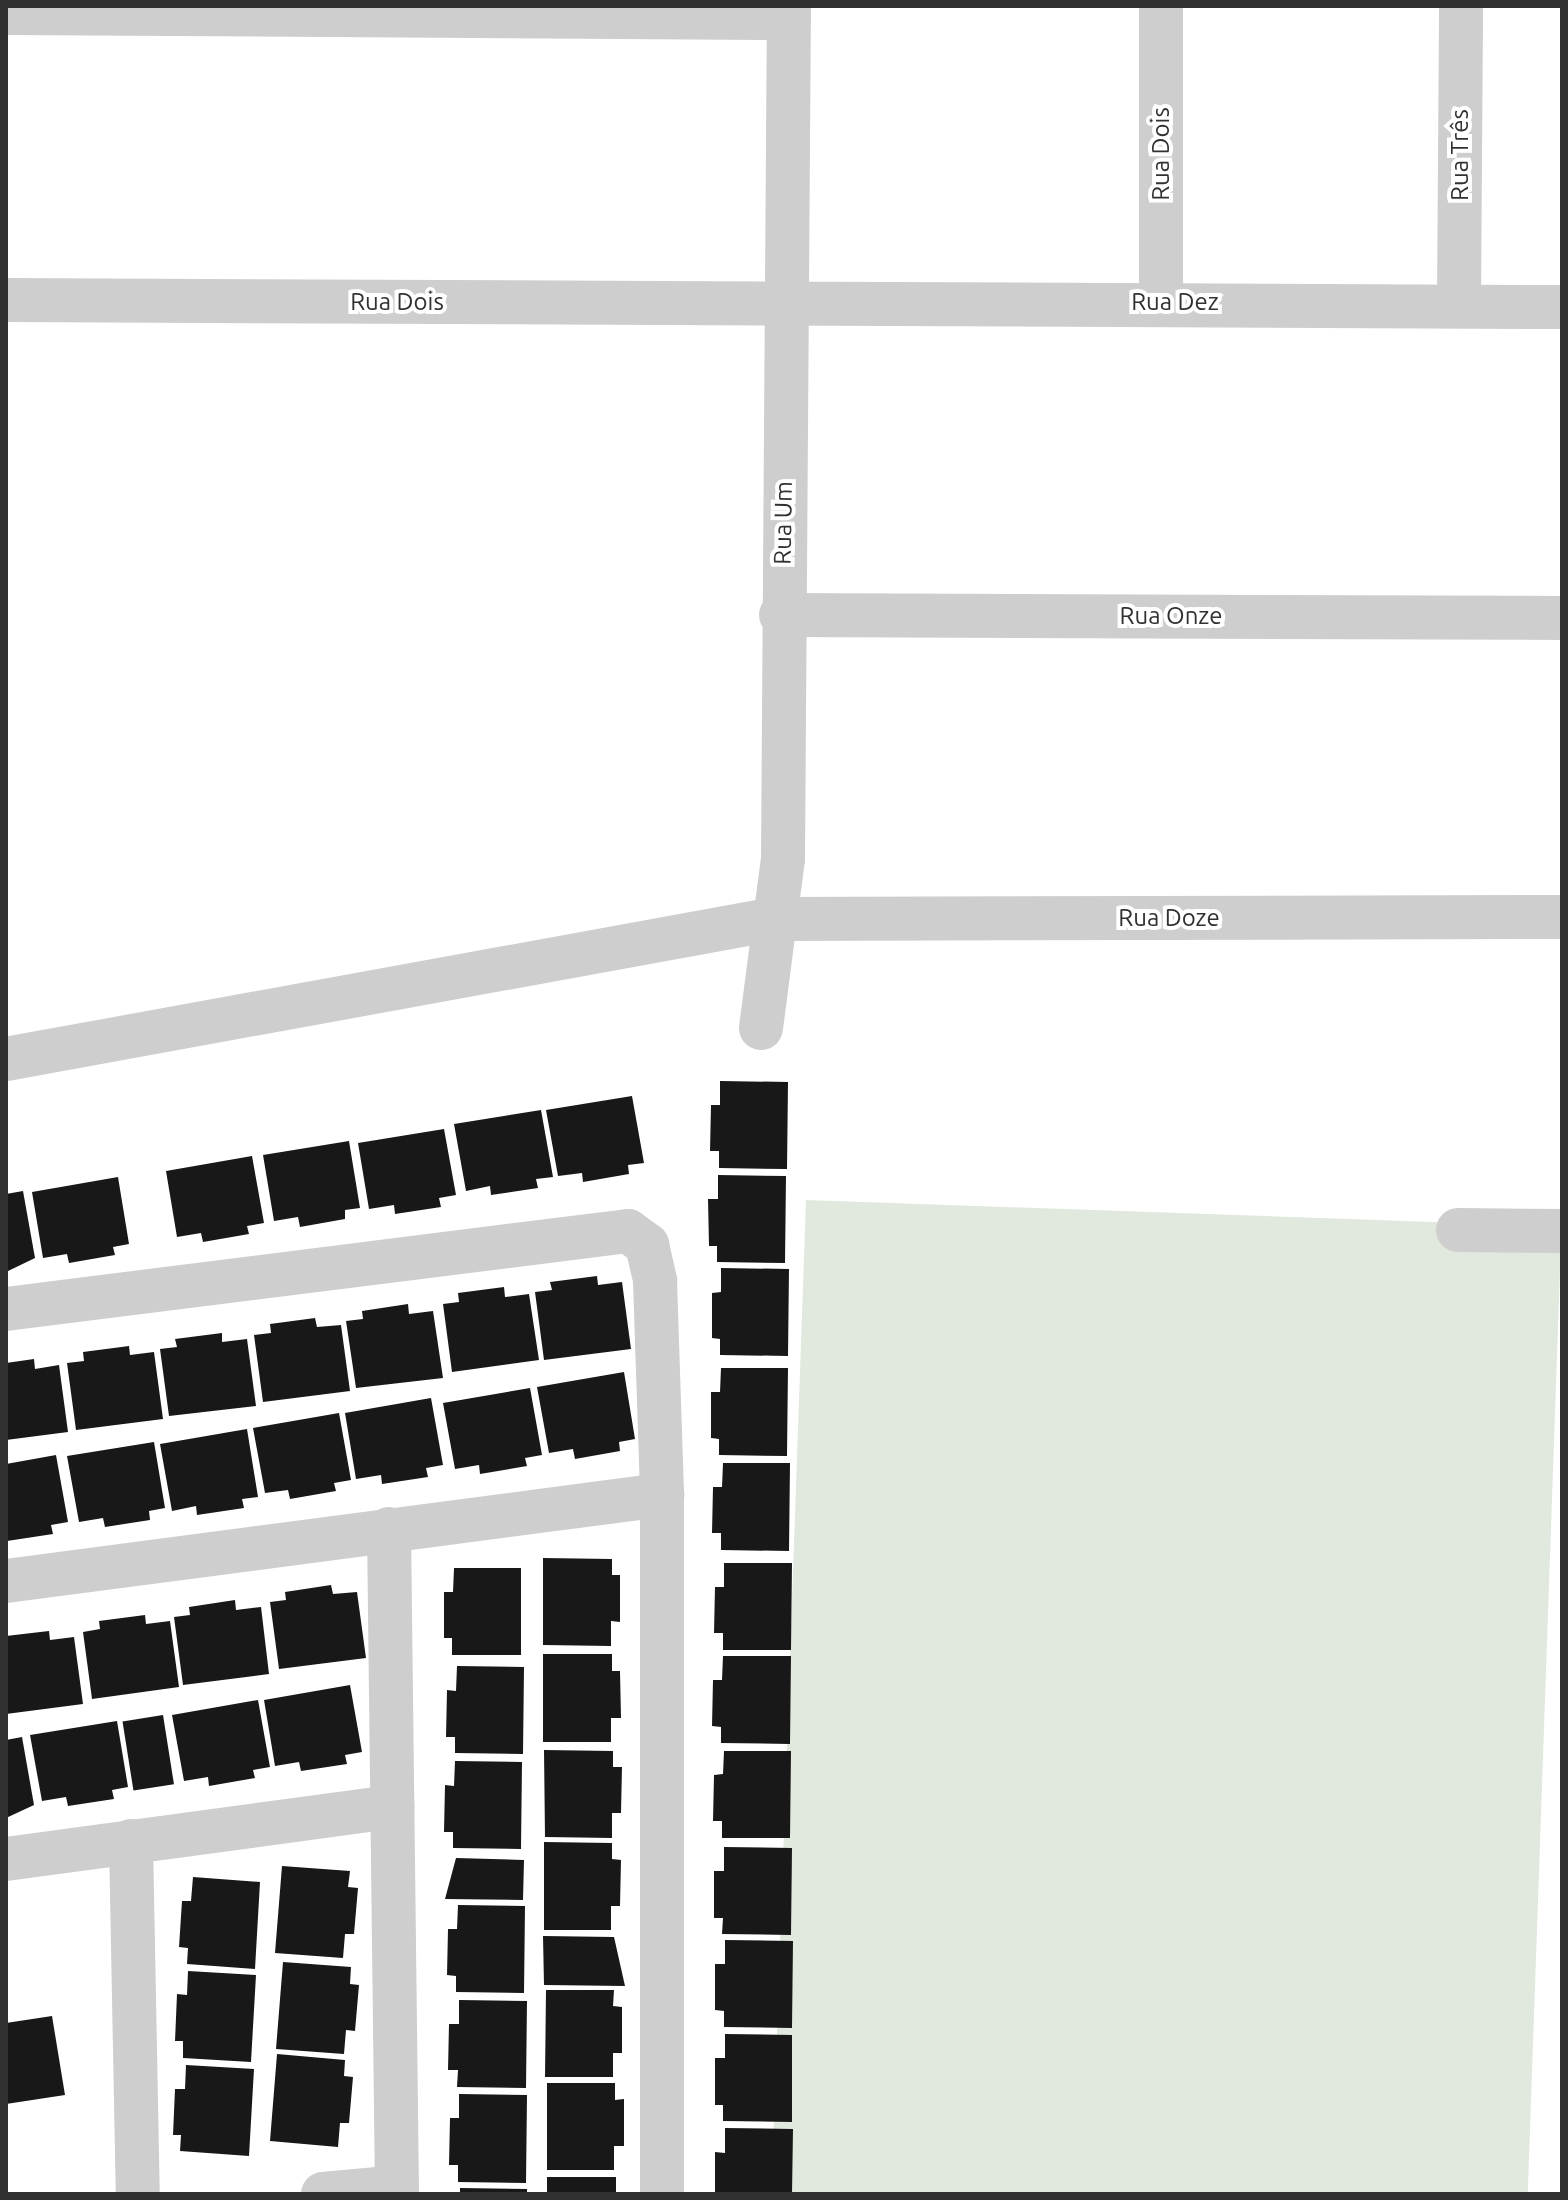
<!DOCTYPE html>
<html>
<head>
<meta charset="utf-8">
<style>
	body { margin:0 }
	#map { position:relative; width:1568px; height:2200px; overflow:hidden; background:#fff; font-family:Ubuntu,sans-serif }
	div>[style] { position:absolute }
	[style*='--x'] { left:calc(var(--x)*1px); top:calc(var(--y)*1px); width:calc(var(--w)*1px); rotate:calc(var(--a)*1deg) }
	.green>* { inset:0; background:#e1e9de; transform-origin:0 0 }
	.building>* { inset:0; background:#181818; transform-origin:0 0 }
	.minor>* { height:44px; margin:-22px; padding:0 22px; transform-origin:22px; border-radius:22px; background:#cecece }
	span { translate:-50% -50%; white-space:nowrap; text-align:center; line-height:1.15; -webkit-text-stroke:8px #fff; paint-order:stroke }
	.street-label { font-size:24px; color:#313131 }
	.frame { position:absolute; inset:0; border:8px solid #313131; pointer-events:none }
</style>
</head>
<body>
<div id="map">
	<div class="green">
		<i style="left:806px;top:1200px;width:756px;height:994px;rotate:2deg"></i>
	</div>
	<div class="building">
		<i style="clip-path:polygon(720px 1081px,788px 1082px,787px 1169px,719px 1168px,719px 1151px,710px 1151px,711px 1105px,720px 1105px)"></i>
		<i style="clip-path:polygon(632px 1096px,644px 1163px,628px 1165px,629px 1174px,583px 1182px,582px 1173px,558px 1176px,546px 1110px)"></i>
		<i style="clip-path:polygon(541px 1110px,553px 1177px,536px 1179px,538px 1188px,491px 1195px,490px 1186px,466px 1191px,454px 1124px)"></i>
		<i style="clip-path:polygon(444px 1129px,456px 1195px,439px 1198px,441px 1207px,395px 1214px,394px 1205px,369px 1209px,358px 1143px)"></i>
		<i style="clip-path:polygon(349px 1141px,360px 1208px,345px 1210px,345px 1219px,300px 1227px,298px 1217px,274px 1221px,263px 1155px)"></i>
		<i style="clip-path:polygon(252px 1156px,264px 1223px,247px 1226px,249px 1234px,203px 1242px,201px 1233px,177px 1237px,166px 1171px)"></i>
		<i style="clip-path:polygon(718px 1175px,786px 1176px,785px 1263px,717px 1262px,717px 1246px,709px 1246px,708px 1199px,718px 1199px)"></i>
		<i style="clip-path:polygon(118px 1177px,129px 1244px,113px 1247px,115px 1255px,69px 1263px,67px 1254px,43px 1258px,32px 1192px)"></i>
		<i style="clip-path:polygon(23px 1191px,35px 1258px,6px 1272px,6px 1194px)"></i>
		<i style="clip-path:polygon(721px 1268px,789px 1269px,788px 1356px,720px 1355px,720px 1339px,712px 1338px,712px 1293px,721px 1292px)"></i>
		<i style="clip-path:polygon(597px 1276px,598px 1285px,622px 1282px,631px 1349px,544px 1360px,535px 1292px,552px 1290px,550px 1282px)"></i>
		<i style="clip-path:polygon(504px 1287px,505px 1297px,529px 1294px,539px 1360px,452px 1372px,443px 1304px,459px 1302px,458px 1293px)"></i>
		<i style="clip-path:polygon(408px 1304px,409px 1314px,433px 1311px,443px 1378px,356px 1388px,346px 1321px,363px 1319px,362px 1311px)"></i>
		<i style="clip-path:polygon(315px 1318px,317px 1327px,341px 1325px,350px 1391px,263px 1402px,254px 1335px,271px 1333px,270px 1324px)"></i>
		<i style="clip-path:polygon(222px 1333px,222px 1342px,247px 1339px,256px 1406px,169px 1416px,160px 1349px,177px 1347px,175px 1339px)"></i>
		<i style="clip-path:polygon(129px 1346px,130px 1355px,154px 1352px,163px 1419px,76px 1430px,67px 1363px,84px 1361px,83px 1352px)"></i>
		<i style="clip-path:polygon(34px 1359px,35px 1369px,59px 1365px,68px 1432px,6px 1440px,6px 1363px)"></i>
		<i style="clip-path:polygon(721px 1368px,788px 1368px,787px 1456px,719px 1455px,719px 1439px,711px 1438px,711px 1392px,720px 1392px)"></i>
		<i style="clip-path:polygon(624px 1372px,635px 1439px,619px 1442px,620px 1451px,575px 1459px,573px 1449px,549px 1453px,537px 1387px)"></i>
		<i style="clip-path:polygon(530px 1388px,542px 1455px,525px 1458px,527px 1466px,480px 1474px,479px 1465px,455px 1469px,443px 1403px)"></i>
		<i style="clip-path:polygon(431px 1398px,443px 1465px,426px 1468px,428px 1477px,382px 1484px,381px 1475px,356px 1479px,345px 1413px)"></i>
		<i style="clip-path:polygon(339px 1413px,351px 1480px,334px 1483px,336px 1491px,290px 1499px,288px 1490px,265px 1493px,253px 1428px)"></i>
		<i style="clip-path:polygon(247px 1429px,258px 1497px,242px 1499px,244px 1508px,197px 1515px,196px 1506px,172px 1511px,160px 1444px)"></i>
		<i style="clip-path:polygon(154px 1442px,165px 1508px,149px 1511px,150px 1520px,105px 1527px,103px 1518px,79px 1522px,67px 1456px)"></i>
		<i style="clip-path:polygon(56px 1455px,68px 1522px,51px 1525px,53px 1534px,7px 1541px,6px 1464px)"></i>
		<i style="clip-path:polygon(723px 1463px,790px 1463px,789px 1551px,721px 1550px,721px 1533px,712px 1533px,713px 1487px,722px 1487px)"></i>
		<i style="clip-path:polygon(543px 1558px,612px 1559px,612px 1575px,620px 1575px,620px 1622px,611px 1621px,611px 1646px,543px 1645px)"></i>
		<i style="clip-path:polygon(724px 1563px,792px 1563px,791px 1650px,723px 1650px,723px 1633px,714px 1633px,715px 1587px,724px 1587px)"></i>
		<i style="clip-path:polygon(454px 1568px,521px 1568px,521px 1655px,452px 1655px,452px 1638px,444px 1638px,444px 1592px,453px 1592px)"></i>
		<i style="clip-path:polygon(331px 1585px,333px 1594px,357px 1592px,366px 1658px,279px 1669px,270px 1602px,286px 1600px,285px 1592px)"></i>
		<i style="clip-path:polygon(235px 1600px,236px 1610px,261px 1607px,269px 1674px,183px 1685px,174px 1617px,190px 1615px,189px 1607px)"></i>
		<i style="clip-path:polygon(145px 1615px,146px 1624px,170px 1621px,179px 1687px,92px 1699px,83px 1632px,100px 1629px,99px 1621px)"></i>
		<i style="clip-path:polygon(49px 1631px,50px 1640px,74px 1637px,83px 1704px,6px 1714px,6px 1636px)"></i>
		<i style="clip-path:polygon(543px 1654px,612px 1654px,612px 1671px,620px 1671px,621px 1718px,611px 1718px,611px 1742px,543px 1742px)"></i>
		<i style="clip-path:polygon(723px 1656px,791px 1656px,790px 1744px,721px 1743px,721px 1727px,712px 1726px,713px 1680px,722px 1680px)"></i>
		<i style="clip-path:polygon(457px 1666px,524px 1667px,523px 1754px,455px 1753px,455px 1737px,446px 1737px,447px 1690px,456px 1691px)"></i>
		<i style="clip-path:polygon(350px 1685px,362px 1752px,345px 1755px,347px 1764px,301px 1771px,299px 1762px,275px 1766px,264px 1700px)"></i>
		<i style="clip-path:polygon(258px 1700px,270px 1767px,253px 1770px,255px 1778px,209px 1786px,208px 1777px,184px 1781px,172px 1715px)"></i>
		<i style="left:163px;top:1715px;width:70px;height:41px;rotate:81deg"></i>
		<i style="clip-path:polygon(117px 1721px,128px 1787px,112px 1790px,114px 1799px,68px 1806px,66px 1797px,42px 1801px,30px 1735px)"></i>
		<i style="clip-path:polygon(22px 1737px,34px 1805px,6px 1818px,6px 1740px)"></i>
		<i style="clip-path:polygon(544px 1750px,613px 1751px,613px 1767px,622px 1767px,621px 1813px,612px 1813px,612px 1838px,545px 1837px)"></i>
		<i style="clip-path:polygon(724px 1751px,791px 1751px,790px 1838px,722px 1838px,722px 1821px,713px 1821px,714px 1775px,723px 1774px)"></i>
		<i style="clip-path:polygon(455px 1761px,522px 1762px,521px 1849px,453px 1848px,453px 1832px,444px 1832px,445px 1785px,454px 1786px)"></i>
		<i style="clip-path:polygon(544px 1842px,612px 1843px,612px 1859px,621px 1860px,620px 1906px,611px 1906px,611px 1930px,544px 1930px)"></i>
		<i style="clip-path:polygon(724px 1847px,792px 1848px,791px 1935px,722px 1934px,723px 1918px,714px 1918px,714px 1871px,724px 1871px)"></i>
		<i style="clip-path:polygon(456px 1858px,524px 1860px,523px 1900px,445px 1899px)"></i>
		<i style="clip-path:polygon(282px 1866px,350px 1871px,348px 1887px,358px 1888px,354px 1934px,345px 1934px,343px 1958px,275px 1953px)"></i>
		<i style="clip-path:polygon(193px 1877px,260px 1882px,255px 1969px,187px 1964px,188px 1948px,179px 1947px,182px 1901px,191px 1901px)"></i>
		<i style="clip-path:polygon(458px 1905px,525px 1906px,524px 1993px,456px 1992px,456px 1976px,447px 1975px,448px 1929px,457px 1929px)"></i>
		<i style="clip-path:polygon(543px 1936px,614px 1937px,625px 1986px,544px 1985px)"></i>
		<i style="clip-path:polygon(725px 1940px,793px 1941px,792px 2028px,724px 2027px,724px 2011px,715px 2010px,715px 1964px,725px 1964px)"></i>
		<i style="clip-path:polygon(283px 1962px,351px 1967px,350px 1984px,359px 1985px,355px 2031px,346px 2030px,344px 2054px,276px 2049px)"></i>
		<i style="clip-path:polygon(188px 1971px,256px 1975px,251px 2062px,183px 2058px,183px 2041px,175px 2041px,177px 1994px,187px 1995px)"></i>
		<i style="clip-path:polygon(546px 1990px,614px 1990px,613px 2006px,622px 2007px,622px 2053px,613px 2053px,613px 2077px,545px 2077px)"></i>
		<i style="clip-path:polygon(459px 2000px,527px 2001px,526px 2088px,457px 2087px,458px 2070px,448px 2070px,449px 2024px,459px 2024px)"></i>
		<i style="clip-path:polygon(52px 2016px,65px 2095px,6px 2104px,6px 2023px)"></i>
		<i style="clip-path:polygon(725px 2034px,792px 2035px,792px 2122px,723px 2121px,723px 2105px,715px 2105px,715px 2058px,725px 2058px)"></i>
		<i style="clip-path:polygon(277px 2054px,345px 2060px,344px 2076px,353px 2077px,349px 2123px,340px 2123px,338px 2147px,270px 2141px)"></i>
		<i style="clip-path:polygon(186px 2065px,254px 2069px,249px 2156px,180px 2151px,181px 2135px,173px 2135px,175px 2089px,185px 2089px)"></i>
		<i style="clip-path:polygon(547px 2083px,615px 2083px,615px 2100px,624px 2099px,624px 2146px,614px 2146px,614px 2170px,547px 2170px)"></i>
		<i style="clip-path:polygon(459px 2094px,527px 2095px,526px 2183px,458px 2182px,458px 2165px,449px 2165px,450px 2118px,459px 2118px)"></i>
		<i style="clip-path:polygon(725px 2128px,793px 2129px,792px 2194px,715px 2194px,715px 2152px,725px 2153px)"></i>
		<i style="left:547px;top:2177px;width:69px;height:17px"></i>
		<i style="clip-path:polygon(460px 2188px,527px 2189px,527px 2194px,460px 2194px)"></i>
	</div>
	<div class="minor">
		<i style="--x:6;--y:13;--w:783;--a:0.37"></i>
		<i style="--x:6;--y:300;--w:1556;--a:0.26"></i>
		<i style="--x:1161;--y:302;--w:296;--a:-90"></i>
		<i style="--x:1459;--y:303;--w:297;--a:-89.6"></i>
		<i style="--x:781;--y:615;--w:781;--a:0.22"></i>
		<i style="--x:761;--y:1028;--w:170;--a:-82.6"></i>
		<i style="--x:783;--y:859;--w:853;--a:-89.6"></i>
		<i style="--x:6;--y:1059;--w:782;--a:-10.32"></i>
		<i style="--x:775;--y:919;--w:787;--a:-0.15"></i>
		<i style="--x:1458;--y:1230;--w:104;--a:0.6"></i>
		<i style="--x:6;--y:1309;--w:627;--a:-7.15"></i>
		<i style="--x:628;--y:1231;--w:24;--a:36"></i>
		<i style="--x:647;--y:1245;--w:37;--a:77"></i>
		<i style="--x:655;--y:1281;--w:214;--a:88.1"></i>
		<i style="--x:389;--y:1529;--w:665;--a:89.31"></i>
		<i style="--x:6;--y:1581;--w:662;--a:-7.47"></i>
		<i style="--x:662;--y:1495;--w:699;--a:90"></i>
		<i style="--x:131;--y:1841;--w:353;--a:88.9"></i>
		<i style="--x:6;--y:1859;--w:390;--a:-7.7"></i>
		<i style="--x:323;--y:2194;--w:74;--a:-5.4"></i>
	</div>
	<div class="street-label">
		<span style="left:1161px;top:154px;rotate:-90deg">Rua Dois</span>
		<span style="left:1460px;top:155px;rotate:-90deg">Rua Três</span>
		<span style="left:397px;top:302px">Rua Dois</span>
		<span style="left:1175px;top:302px">Rua Dez</span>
		<span style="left:783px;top:523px;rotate:-89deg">Rua Um</span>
		<span style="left:1171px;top:616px">Rua Onze</span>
		<span style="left:1169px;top:918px">Rua Doze</span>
	</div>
	<div class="frame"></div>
</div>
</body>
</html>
